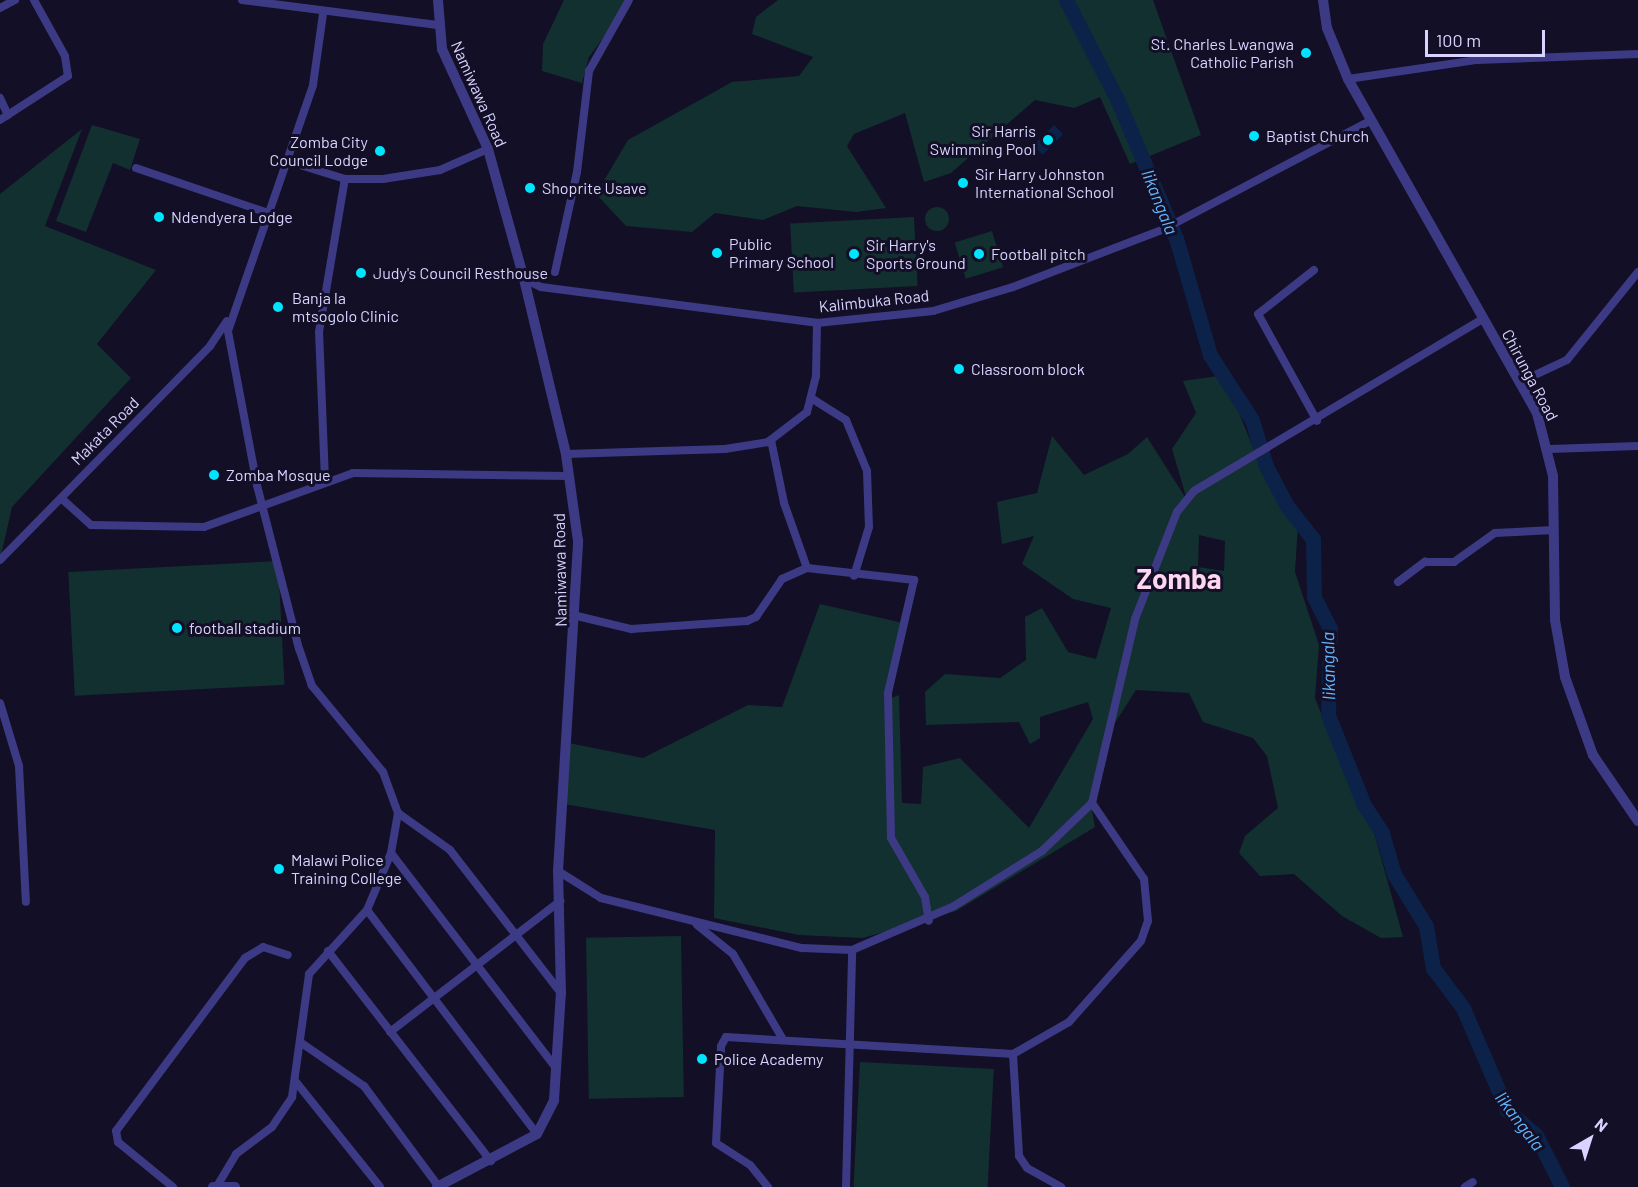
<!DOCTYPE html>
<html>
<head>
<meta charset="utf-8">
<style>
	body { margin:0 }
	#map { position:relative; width:1638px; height:1187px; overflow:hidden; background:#130f26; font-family:Barlow,sans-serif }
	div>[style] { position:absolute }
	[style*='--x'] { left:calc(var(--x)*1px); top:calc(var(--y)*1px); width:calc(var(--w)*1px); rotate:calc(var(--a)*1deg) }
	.green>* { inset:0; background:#12302f; transform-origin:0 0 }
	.round { border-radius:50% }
	.water>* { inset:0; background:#0c2248; transform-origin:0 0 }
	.river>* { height:15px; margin:-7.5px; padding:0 7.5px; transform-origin:7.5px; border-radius:7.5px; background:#0c2248 }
	.minor>* { height:8px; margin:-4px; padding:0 4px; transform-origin:4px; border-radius:4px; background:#3d3a85 }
	.tertiary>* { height:10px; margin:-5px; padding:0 5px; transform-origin:5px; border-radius:5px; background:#3d3a85 }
	.dots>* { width:16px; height:16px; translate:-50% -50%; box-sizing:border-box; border:3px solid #130f26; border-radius:50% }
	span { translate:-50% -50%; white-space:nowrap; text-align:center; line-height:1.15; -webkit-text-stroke:6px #130f26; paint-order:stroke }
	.poi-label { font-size:16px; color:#d9d4ff }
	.right { translate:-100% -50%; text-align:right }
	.left { translate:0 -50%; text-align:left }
	.street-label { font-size:16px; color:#d9d4ff }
	.water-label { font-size:18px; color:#62b6ff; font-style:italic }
	.town-label { font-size:28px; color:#ffd6f0; font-weight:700 }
	.north { position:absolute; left:1560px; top:1109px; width:60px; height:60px; -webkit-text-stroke:4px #130f26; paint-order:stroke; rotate:39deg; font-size:16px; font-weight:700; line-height:24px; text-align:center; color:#d9d4ff }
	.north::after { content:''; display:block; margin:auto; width:21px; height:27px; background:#d9d4ff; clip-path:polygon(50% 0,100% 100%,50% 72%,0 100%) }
	.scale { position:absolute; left:1425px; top:30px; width:120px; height:27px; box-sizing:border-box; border:3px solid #d9d4ff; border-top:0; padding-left:8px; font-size:18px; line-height:21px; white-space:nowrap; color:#d9d4ff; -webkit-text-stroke:4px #130f26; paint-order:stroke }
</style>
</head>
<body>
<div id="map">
	<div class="green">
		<i style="clip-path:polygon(564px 0,631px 0,589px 57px,582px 83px,542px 71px,543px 44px)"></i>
		<i style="clip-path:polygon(778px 0,1153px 0,1201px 135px,1130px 164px,1100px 97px,1074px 108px,1035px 100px,951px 173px,924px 182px,905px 113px,854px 134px,847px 146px,886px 208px,856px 212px,797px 206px,763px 220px,715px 213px,692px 232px,626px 226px,596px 194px,628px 140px,732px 82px,799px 76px,813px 57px,752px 34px,756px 17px)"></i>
		<i style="clip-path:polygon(92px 125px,140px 139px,130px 170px,113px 163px,86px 232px,56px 221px)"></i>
		<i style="clip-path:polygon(82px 129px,45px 226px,156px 270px,97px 344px,131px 378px,12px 507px,0 560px,0 194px)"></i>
		<i class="round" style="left:925px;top:207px;width:24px;height:24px"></i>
		<i style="left:914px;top:217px;width:69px;height:124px;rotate:87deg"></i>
		<i style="left:992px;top:231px;width:38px;height:39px;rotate:73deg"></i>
		<i style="clip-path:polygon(evenodd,1218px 376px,1231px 393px,1265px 477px,1298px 525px,1295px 572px,1319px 645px,1315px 698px,1349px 784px,1369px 814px,1403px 937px,1381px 938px,1342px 916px,1294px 874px,1260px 876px,1239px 853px,1245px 836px,1278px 808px,1267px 756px,1253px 738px,1203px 722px,1189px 693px,1136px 690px,1111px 729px,1091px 805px,1095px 827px,956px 911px,863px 938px,799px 935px,714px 918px,715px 830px,564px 804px,569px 743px,643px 758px,748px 705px,782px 707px,820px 604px,903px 623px,886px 700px,899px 695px,902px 803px,921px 804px,923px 767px,960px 758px,1029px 828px,1093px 719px,1088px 702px,1040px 717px,1040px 738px,1030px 744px,1019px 722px,926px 725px,925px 692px,945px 674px,1000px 678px,1026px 660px,1025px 617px,1042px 608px,1068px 652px,1096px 659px,1111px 608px,1073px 599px,1022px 564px,1034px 536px,1002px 544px,997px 502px,1037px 493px,1052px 436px,1084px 475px,1128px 454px,1147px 437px,1187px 500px,1172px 449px,1196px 413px,1183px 381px,1218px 376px,1199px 535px,1225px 541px,1224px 571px,1198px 567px,1199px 535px)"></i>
		<i style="left:278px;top:561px;width:124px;height:210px;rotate:87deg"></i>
		<i style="left:681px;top:936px;width:161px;height:95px;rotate:89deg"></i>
		<i style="left:860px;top:1062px;width:134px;height:125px;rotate:3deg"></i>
	</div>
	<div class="water">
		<i style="left:1054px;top:125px;width:13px;height:29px;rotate:45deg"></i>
	</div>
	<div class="river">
		<i style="--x:1066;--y:0;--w:114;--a:62.8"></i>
		<i style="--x:1118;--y:101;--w:149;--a:67.1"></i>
		<i style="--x:1176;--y:238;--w:122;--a:73.8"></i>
		<i style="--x:1210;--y:355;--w:77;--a:57.1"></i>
		<i style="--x:1252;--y:420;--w:48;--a:73.1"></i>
		<i style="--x:1266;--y:466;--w:45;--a:62.3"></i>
		<i style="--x:1287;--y:506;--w:42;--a:51.8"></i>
		<i style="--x:1313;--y:539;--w:58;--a:89"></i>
		<i style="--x:1314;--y:597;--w:35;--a:63"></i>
		<i style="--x:1330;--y:628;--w:87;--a:91.3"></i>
		<i style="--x:1328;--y:715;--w:97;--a:68.2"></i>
		<i style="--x:1364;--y:805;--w:33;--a:57"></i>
		<i style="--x:1382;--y:833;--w:43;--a:73.7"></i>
		<i style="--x:1394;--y:874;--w:61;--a:58.4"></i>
		<i style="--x:1426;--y:926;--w:43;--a:80.5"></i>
		<i style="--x:1433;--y:968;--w:50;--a:53.1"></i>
		<i style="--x:1463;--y:1008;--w:111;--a:66.7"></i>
		<i style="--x:1507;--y:1110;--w:38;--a:41"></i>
		<i style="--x:1536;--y:1135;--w:58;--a:63.4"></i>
	</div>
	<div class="minor">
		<i style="--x:242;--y:0;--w:197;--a:7.3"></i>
		<i style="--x:0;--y:8;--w:17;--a:-28"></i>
		<i style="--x:1348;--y:79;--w:129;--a:-8.4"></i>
		<i style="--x:1476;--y:60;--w:162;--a:-2.1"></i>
		<i style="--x:0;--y:98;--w:19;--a:65"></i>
		<i style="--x:0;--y:120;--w:81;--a:-32.9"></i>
		<i style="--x:68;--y:76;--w:20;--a:-99"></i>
		<i style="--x:65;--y:56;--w:64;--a:-119"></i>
		<i style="--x:287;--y:161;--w:61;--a:17.2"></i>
		<i style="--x:345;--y:179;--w:38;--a:0"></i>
		<i style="--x:383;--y:179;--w:58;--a:-9"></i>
		<i style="--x:440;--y:170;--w:52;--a:-23.6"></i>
		<i style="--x:136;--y:168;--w:139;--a:18.8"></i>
		<i style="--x:1314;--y:270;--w:71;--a:141.8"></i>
		<i style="--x:1258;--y:314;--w:122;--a:61.1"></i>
		<i style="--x:555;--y:272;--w:102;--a:-77.6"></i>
		<i style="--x:577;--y:172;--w:102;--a:-83.2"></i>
		<i style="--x:589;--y:71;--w:81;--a:-60.6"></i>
		<i style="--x:524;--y:279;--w:19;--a:25"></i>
		<i style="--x:541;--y:287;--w:278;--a:7.4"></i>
		<i style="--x:817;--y:323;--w:117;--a:-5.9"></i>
		<i style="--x:933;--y:311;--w:84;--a:-16.7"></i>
		<i style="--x:1013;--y:287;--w:162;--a:-21"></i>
		<i style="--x:1164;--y:229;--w:233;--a:-27.7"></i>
		<i style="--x:1520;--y:382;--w:52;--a:-25.1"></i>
		<i style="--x:1567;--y:360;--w:113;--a:-51.1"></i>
		<i style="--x:811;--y:398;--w:41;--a:32.2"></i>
		<i style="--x:846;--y:420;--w:55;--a:67.6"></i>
		<i style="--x:867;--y:471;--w:56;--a:88"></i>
		<i style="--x:869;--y:527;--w:51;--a:107"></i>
		<i style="--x:771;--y:440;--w:64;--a:78.3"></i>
		<i style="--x:784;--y:503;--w:69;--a:70.5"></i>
		<i style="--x:1550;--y:449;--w:88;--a:-2"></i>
		<i style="--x:566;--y:454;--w:159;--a:-1.8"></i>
		<i style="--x:725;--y:449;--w:44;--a:-9.2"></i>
		<i style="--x:768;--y:442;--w:49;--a:-37.6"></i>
		<i style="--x:807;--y:412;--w:37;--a:-76"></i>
		<i style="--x:816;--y:376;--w:53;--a:-88.9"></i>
		<i style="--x:325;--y:480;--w:148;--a:-92.3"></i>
		<i style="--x:319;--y:332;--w:155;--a:-80.4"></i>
		<i style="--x:61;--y:498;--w:40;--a:42"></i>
		<i style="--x:91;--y:525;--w:113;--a:1"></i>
		<i style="--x:204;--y:527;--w:158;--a:-19.9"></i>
		<i style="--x:353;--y:473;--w:216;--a:0.8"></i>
		<i style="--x:0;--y:560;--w:300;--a:-45.5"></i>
		<i style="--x:210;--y:346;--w:30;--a:-56"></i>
		<i style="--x:1398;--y:582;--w:34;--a:-37"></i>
		<i style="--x:1425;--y:562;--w:29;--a:0"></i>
		<i style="--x:1454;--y:562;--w:50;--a:-35.3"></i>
		<i style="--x:1495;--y:533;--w:59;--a:-2.9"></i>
		<i style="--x:577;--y:616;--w:56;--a:13.5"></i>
		<i style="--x:631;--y:629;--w:116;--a:-3.9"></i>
		<i style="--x:747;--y:621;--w:10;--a:-24"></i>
		<i style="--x:756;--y:617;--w:46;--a:-55.6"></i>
		<i style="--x:782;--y:579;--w:27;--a:-24"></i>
		<i style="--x:807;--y:568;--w:108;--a:6.4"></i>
		<i style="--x:914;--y:580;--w:116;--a:103"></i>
		<i style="--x:888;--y:693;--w:145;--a:88.8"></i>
		<i style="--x:891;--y:838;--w:68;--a:60"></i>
		<i style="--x:925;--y:897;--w:24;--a:81"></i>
		<i style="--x:0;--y:703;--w:66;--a:73.2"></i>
		<i style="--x:19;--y:766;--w:136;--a:87.1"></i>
		<i style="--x:398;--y:813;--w:64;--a:35.4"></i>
		<i style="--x:450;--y:850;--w:181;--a:52.2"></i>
		<i style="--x:391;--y:853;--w:272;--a:52.5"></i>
		<i style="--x:558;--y:871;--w:51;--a:32.1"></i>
		<i style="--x:601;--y:898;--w:207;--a:14"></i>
		<i style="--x:802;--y:948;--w:50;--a:2.3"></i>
		<i style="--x:852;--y:950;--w:111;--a:-23.3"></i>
		<i style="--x:954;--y:906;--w:104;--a:-32"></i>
		<i style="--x:1042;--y:851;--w:69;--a:-43.8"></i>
		<i style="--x:1092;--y:803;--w:189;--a:-76.8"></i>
		<i style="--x:1135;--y:619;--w:115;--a:-68.6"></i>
		<i style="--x:1177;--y:512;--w:27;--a:-51"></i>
		<i style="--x:1194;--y:491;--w:335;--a:-30.8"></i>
		<i style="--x:367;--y:910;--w:281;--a:52.8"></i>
		<i style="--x:697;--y:925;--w:46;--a:38.9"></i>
		<i style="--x:733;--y:954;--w:97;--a:59.7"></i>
		<i style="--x:328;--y:951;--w:266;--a:52.2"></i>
		<i style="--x:390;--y:1032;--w:215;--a:-37.6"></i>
		<i style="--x:300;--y:1042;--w:78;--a:34.5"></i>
		<i style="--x:364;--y:1086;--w:126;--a:53.4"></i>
		<i style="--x:1013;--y:1054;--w:64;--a:-29.7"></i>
		<i style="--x:1069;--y:1022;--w:108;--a:-48.4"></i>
		<i style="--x:1141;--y:941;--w:21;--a:-71"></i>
		<i style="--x:1148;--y:921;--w:42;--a:-95.4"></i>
		<i style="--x:1144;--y:879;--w:92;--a:-124.4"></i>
		<i style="--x:296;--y:1082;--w:134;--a:51.3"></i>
		<i style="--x:217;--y:1186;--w:37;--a:-59"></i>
		<i style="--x:236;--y:1154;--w:45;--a:-36.9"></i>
		<i style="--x:272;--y:1127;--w:36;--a:-56"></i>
		<i style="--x:292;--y:1097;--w:124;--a:-82.1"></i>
		<i style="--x:309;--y:974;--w:86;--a:-47.8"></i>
		<i style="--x:367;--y:910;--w:62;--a:-67.2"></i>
		<i style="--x:391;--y:853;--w:41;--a:-80.1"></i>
		<i style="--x:398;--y:813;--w:44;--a:-110.1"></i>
		<i style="--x:383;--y:772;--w:112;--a:-129.5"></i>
		<i style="--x:312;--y:686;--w:39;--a:-109"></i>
		<i style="--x:299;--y:649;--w:169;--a:-104.4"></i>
		<i style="--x:257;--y:485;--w:157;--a:-100.7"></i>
		<i style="--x:228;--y:331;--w:260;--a:-70.9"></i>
		<i style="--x:313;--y:85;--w:72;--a:-82"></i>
		<i style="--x:173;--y:1187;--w:71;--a:-140.7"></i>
		<i style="--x:118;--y:1142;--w:11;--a:-100"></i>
		<i style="--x:116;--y:1131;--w:216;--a:-53.3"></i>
		<i style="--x:245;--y:958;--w:21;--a:-31"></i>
		<i style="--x:263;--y:947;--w:26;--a:18"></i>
		<i style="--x:768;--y:1187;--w:28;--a:-129"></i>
		<i style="--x:750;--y:1165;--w:40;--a:-147.1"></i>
		<i style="--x:716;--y:1143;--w:97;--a:-87"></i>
		<i style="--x:721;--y:1046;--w:10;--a:-61"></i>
		<i style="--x:726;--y:1037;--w:288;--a:3.4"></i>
		<i style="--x:1013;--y:1054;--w:102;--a:86.6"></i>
		<i style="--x:1019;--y:1156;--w:14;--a:56"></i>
		<i style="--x:1027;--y:1168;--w:39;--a:29"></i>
		<i style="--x:846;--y:1187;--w:237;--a:-88.5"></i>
		<i style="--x:1465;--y:1187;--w:9;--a:-32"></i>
	</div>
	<div class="tertiary">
		<i style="--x:1323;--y:0;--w:28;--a:82"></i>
		<i style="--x:1327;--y:28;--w:55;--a:67.6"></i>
		<i style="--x:1348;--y:79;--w:384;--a:60.5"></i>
		<i style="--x:1537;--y:413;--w:65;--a:75.7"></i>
		<i style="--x:1553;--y:476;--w:144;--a:89.2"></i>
		<i style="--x:1555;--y:620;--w:58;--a:80"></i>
		<i style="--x:1565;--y:677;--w:83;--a:70.3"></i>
		<i style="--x:1593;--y:755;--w:80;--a:55.7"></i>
		<i style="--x:213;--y:1187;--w:22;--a:0"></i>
		<i style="--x:437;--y:1187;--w:113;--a:-27.9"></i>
		<i style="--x:537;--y:1134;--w:38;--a:-63"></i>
		<i style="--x:554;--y:1100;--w:107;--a:-86.3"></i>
		<i style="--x:561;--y:993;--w:122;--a:-91.4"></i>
		<i style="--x:558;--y:871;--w:331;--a:-86.5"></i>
		<i style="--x:578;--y:541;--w:88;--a:-97.9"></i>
		<i style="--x:566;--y:454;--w:180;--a:-103.5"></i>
		<i style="--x:524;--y:279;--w:135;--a:-105.5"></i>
		<i style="--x:488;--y:149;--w:110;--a:-114.7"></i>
		<i style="--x:442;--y:49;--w:49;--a:-94.7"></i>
	</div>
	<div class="dots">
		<i style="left:1306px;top:53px;background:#00e5ff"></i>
		<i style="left:1254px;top:136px;background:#00e5ff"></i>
		<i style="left:1048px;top:140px;background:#00e5ff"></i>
		<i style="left:380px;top:151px;background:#00e5ff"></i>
		<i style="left:963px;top:183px;background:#00e5ff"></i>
		<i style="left:530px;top:188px;background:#00e5ff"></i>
		<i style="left:159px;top:217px;background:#00e5ff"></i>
		<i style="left:717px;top:253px;background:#00e5ff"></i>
		<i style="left:854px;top:254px;background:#00e5ff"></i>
		<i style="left:979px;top:254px;background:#00e5ff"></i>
		<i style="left:361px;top:273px;background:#00e5ff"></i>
		<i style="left:278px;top:307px;background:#00e5ff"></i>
		<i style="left:959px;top:369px;background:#00e5ff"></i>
		<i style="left:214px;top:475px;background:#00e5ff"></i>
		<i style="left:177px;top:628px;background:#00e5ff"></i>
		<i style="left:279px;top:869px;background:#00e5ff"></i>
		<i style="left:702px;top:1059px;background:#00e5ff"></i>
	</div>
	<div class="poi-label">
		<span class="right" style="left:1294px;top:53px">St. Charles Lwangwa<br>Catholic Parish</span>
		<span class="right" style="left:1036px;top:140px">Sir Harris<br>Swimming Pool</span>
		<span class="left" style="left:1266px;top:136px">Baptist Church</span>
		<span class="right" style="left:368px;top:151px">Zomba City<br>Council Lodge</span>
		<span class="left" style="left:975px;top:183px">Sir Harry Johnston<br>International School</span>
		<span class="left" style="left:542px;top:188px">Shoprite Usave</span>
		<span class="left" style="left:171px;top:217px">Ndendyera Lodge</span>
		<span class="left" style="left:729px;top:253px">Public<br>Primary School</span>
		<span class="left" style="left:866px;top:254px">Sir Harry's<br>Sports Ground</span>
		<span class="left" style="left:991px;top:254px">Football pitch</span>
		<span class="left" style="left:373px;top:273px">Judy's Council Resthouse</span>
		<span class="left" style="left:292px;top:307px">Banja la<br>mtsogolo Clinic</span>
		<span class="left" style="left:971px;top:369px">Classroom block</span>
		<span class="left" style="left:226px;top:475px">Zomba Mosque</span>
		<span class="left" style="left:189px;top:628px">football stadium</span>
		<span class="left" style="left:291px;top:869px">Malawi Police<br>Training College</span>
		<span class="left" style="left:714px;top:1059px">Police Academy</span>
	</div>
	<div class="street-label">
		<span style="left:479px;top:94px;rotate:66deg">Namiwawa Road</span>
		<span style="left:874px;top:301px;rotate:-6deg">Kalimbuka Road</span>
		<span style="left:1530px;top:375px;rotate:62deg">Chirunga Road</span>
		<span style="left:105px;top:431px;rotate:-45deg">Makata Road</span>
		<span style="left:560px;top:570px;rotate:-91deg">Namiwawa Road</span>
	</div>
	<div class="water-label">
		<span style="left:1160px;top:202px;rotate:68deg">likangala</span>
		<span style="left:1328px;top:666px;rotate:-91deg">likangala</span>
		<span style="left:1520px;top:1121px;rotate:53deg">likangala</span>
	</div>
	<div class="town-label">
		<span style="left:1179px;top:578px">Zomba</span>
	</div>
	<div class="north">N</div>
	<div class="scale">100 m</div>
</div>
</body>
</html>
